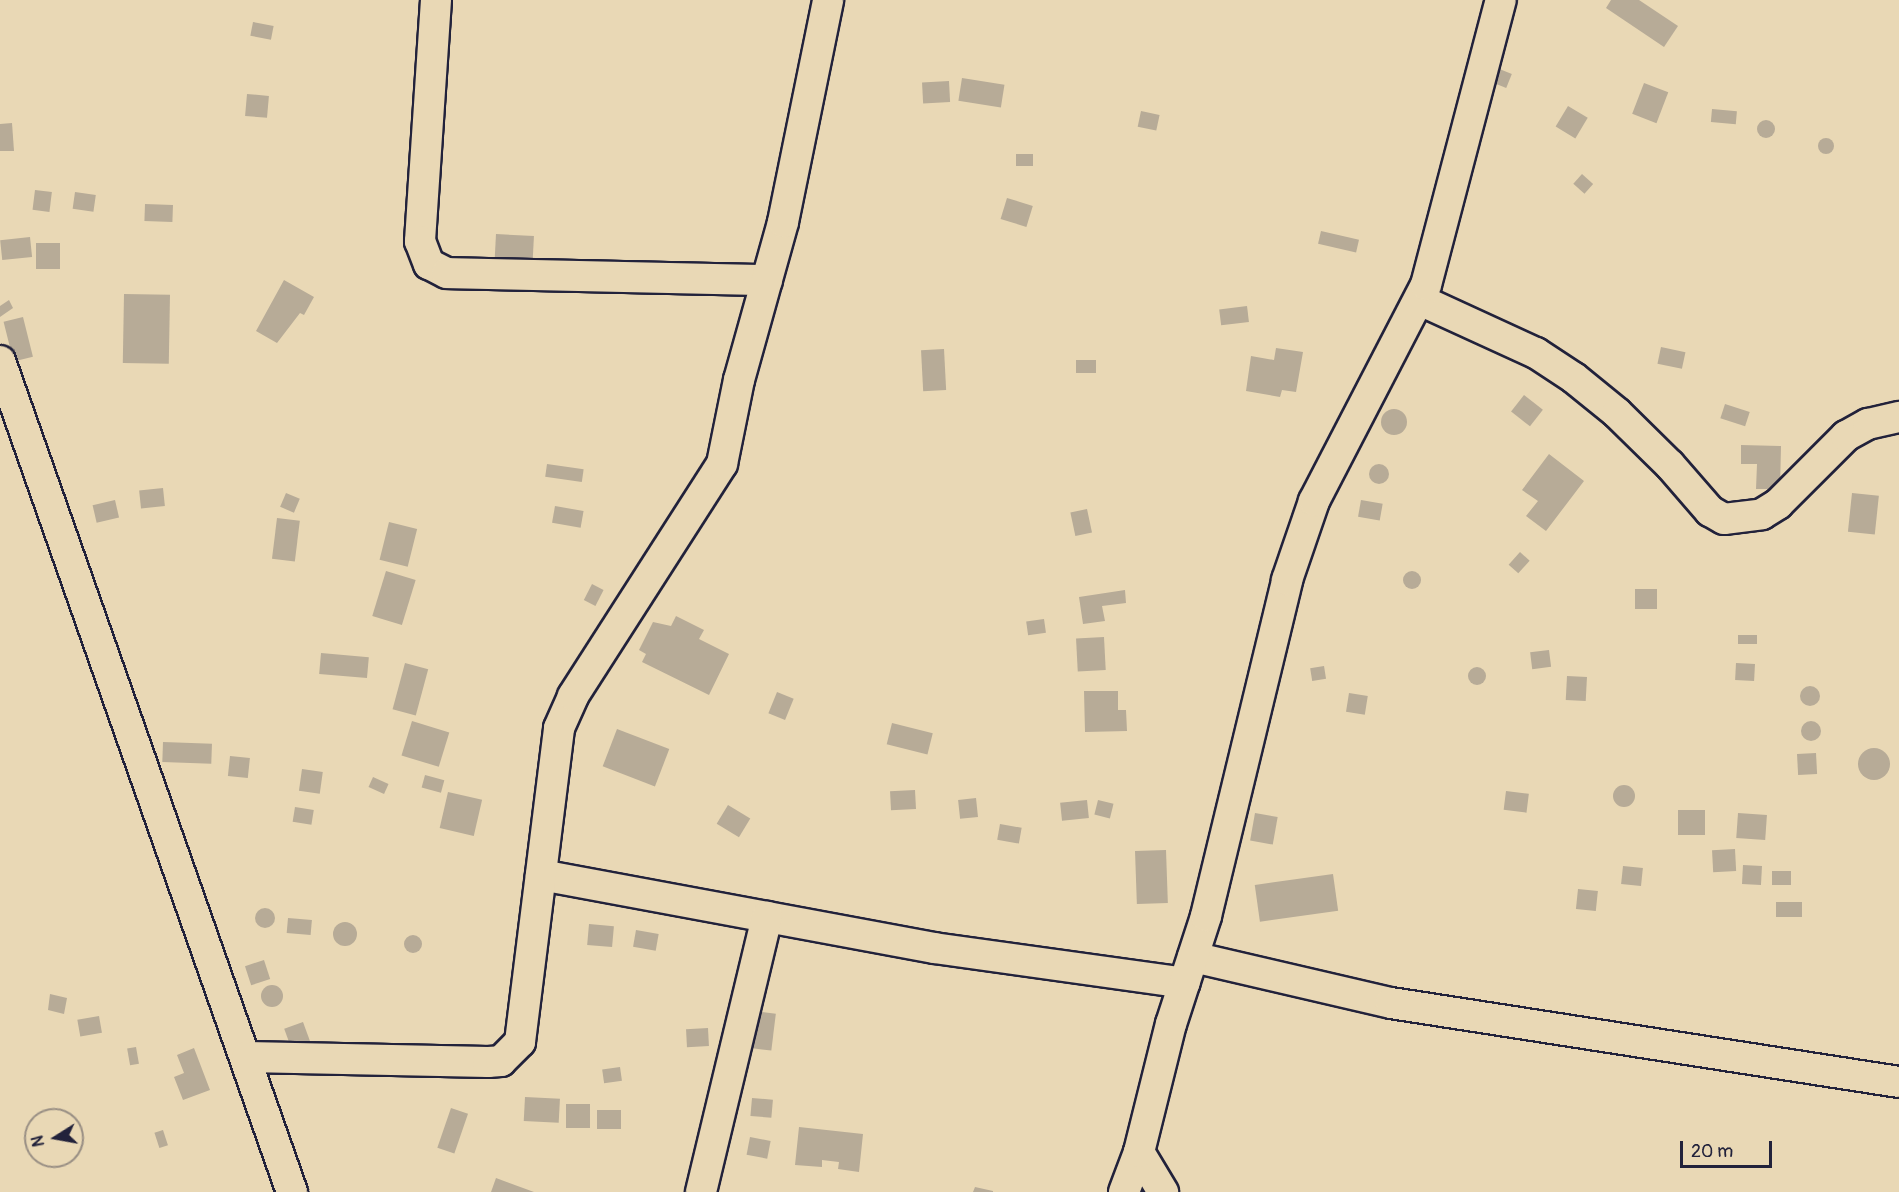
<!DOCTYPE html>
<html>
<head>
<meta charset="utf-8">
<style>
	body { margin:0 }
	#map { position:relative; width:1899px; height:1192px; overflow:hidden; background:#e9d8b5; font-family:Pangolin,sans-serif }
	div>[style] { position:absolute }
	[style*='--x'] { left:calc(var(--x)*1px); top:calc(var(--y)*1px); width:calc(var(--w)*1px); rotate:calc(var(--a)*1deg) }
	.building>* { inset:0; background:#b7ab97; transform-origin:0 0 }
	.round { border-radius:50% }
	.roads { filter:drop-shadow(2px 0 #22223b) drop-shadow(-2px 0 #22223b) drop-shadow(0 2px #22223b) drop-shadow(0 -2px #22223b) }
	.street>* { height:30px; margin:-15px; padding:0 15px; transform-origin:15px; border-radius:15px; background:#e9d8b5 }
	span { translate:-50% -50%; white-space:nowrap; text-align:center; line-height:1.15; -webkit-text-stroke:6px #e9d8b5; paint-order:stroke }
	.north { position:absolute; left:24px; top:1108px; width:60px; height:60px; box-sizing:border-box; background:#e9d8b5; border:2px solid #998f84; border-radius:50%; rotate:259deg; font-size:16px; font-weight:700; line-height:24px; text-align:center; color:#22223b }
	.north::after { content:''; display:block; margin:auto; width:21px; height:27px; background:#22223b; clip-path:polygon(50% 0,100% 100%,50% 72%,0 100%) }
	.scale { position:absolute; left:1680px; top:1141px; width:92px; height:27px; box-sizing:border-box; border:3px solid #22223b; border-top:0; padding-left:8px; font-size:18px; line-height:21px; white-space:nowrap; color:#22223b; -webkit-text-stroke:4px #e9d8b5; paint-order:stroke }
</style>
</head>
<body>
<div id="map">
	<div class="building">
		<i style="clip-path:polygon(1611px 0,1639px 0,1678px 26px,1664px 47px,1606px 8px)"></i>
		<i style="left:253px;top:22px;width:21px;height:14px;rotate:11deg"></i>
		<i style="left:1497px;top:68px;width:16px;height:15px;rotate:22deg"></i>
		<i style="left:962px;top:78px;width:43px;height:23px;rotate:9deg"></i>
		<i style="left:949px;top:81px;width:21px;height:27px;rotate:87deg"></i>
		<i style="left:1644px;top:83px;width:26px;height:33px;rotate:21deg"></i>
		<i style="left:247px;top:94px;width:22px;height:22px;rotate:5deg"></i>
		<i style="left:1568px;top:106px;width:23px;height:24px;rotate:31deg"></i>
		<i style="left:1712px;top:109px;width:25px;height:13px;rotate:5deg"></i>
		<i style="left:1141px;top:111px;width:19px;height:16px;rotate:12deg"></i>
		<i class="round" style="left:1757px;top:120px;width:18px;height:18px"></i>
		<i style="clip-path:polygon(12px 123px,14px 151px,0 151px,0 124px)"></i>
		<i class="round" style="left:1818px;top:138px;width:16px;height:16px"></i>
		<i style="left:1016px;top:154px;width:17px;height:12px"></i>
		<i style="left:1582px;top:174px;width:15px;height:13px;rotate:42deg"></i>
		<i style="left:35px;top:190px;width:17px;height:20px;rotate:7deg"></i>
		<i style="left:75px;top:192px;width:21px;height:17px;rotate:8deg"></i>
		<i style="left:1007px;top:198px;width:27px;height:22px;rotate:17deg"></i>
		<i style="left:145px;top:204px;width:28px;height:17px;rotate:2deg"></i>
		<i style="left:1321px;top:231px;width:39px;height:13px;rotate:13deg"></i>
		<i style="left:496px;top:234px;width:38px;height:34px;rotate:3deg"></i>
		<i style="left:30px;top:237px;width:20px;height:30px;rotate:84deg"></i>
		<i style="left:36px;top:243px;width:24px;height:26px"></i>
		<i style="clip-path:polygon(284px 280px,314px 297px,304px 315px,300px 313px,277px 343px,256px 331px)"></i>
		<i style="left:124px;top:294px;width:46px;height:69px;rotate:1deg"></i>
		<i style="clip-path:polygon(9px 300px,13px 308px,0 317px,0 306px)"></i>
		<i style="left:1247px;top:306px;width:16px;height:28px;rotate:83deg"></i>
		<i style="left:23px;top:317px;width:41px;height:20px;rotate:76deg"></i>
		<i style="left:1661px;top:347px;width:25px;height:17px;rotate:12deg"></i>
		<i style="clip-path:polygon(1276px 348px,1303px 352px,1296px 392px,1282px 390px,1280px 397px,1246px 391px,1251px 356px,1274px 360px)"></i>
		<i style="left:944px;top:349px;width:41px;height:23px;rotate:87deg"></i>
		<i style="left:1076px;top:360px;width:20px;height:13px"></i>
		<i style="left:1524px;top:395px;width:24px;height:21px;rotate:38deg"></i>
		<i style="left:1725px;top:404px;width:26px;height:15px;rotate:18deg"></i>
		<i class="round" style="left:1381px;top:409px;width:26px;height:26px"></i>
		<i style="clip-path:polygon(1741px 445px,1781px 446px,1780px 489px,1756px 489px,1757px 464px,1741px 464px)"></i>
		<i style="clip-path:polygon(1549px 454px,1584px 481px,1546px 531px,1526px 516px,1538px 501px,1522px 490px)"></i>
		<i style="left:547px;top:464px;width:37px;height:13px;rotate:8deg"></i>
		<i class="round" style="left:1369px;top:464px;width:20px;height:20px"></i>
		<i style="left:163px;top:488px;width:18px;height:24px;rotate:84deg"></i>
		<i style="left:286px;top:493px;width:15px;height:15px;rotate:23deg"></i>
		<i style="left:1852px;top:493px;width:27px;height:39px;rotate:6deg"></i>
		<i style="left:115px;top:500px;width:18px;height:23px;rotate:77deg"></i>
		<i style="left:1361px;top:500px;width:22px;height:17px;rotate:10deg"></i>
		<i style="left:555px;top:506px;width:29px;height:17px;rotate:10deg"></i>
		<i style="left:1087px;top:509px;width:24px;height:17px;rotate:78deg"></i>
		<i style="left:277px;top:518px;width:23px;height:41px;rotate:7deg"></i>
		<i style="left:389px;top:522px;width:29px;height:39px;rotate:14deg"></i>
		<i style="left:1520px;top:552px;width:13px;height:17px;rotate:42deg"></i>
		<i class="round" style="left:1403px;top:571px;width:18px;height:18px"></i>
		<i style="left:386px;top:571px;width:31px;height:47px;rotate:17deg"></i>
		<i style="left:592px;top:584px;width:13px;height:18px;rotate:27deg"></i>
		<i style="left:1635px;top:589px;width:22px;height:20px"></i>
		<i style="clip-path:polygon(1125px 590px,1126px 603px,1102px 606px,1105px 621px,1083px 624px,1079px 597px)"></i>
		<i style="clip-path:polygon(676px 616px,704px 630px,699px 639px,729px 654px,709px 695px,642px 662px,646px 654px,639px 650px,653px 622px,671px 626px)"></i>
		<i style="left:1044px;top:619px;width:14px;height:18px;rotate:82deg"></i>
		<i style="left:1738px;top:635px;width:19px;height:9px"></i>
		<i style="left:1104px;top:637px;width:33px;height:28px;rotate:87deg"></i>
		<i style="left:1549px;top:650px;width:17px;height:19px;rotate:83deg"></i>
		<i style="left:321px;top:653px;width:48px;height:21px;rotate:5deg"></i>
		<i style="left:405px;top:663px;width:24px;height:48px;rotate:15deg"></i>
		<i style="left:1736px;top:663px;width:19px;height:17px;rotate:3deg"></i>
		<i style="left:1324px;top:666px;width:13px;height:14px;rotate:81deg"></i>
		<i class="round" style="left:1468px;top:667px;width:18px;height:18px"></i>
		<i style="left:1567px;top:676px;width:20px;height:24px;rotate:3deg"></i>
		<i class="round" style="left:1800px;top:686px;width:20px;height:20px"></i>
		<i style="clip-path:polygon(1084px 691px,1118px 691px,1118px 710px,1126px 710px,1127px 731px,1085px 732px)"></i>
		<i style="left:777px;top:692px;width:18px;height:23px;rotate:22deg"></i>
		<i style="left:1349px;top:693px;width:19px;height:19px;rotate:9deg"></i>
		<i style="left:412px;top:721px;width:39px;height:36px;rotate:17deg"></i>
		<i class="round" style="left:1801px;top:721px;width:20px;height:20px"></i>
		<i style="left:892px;top:723px;width:42px;height:22px;rotate:14deg"></i>
		<i style="left:617px;top:729px;width:56px;height:40px;rotate:21deg"></i>
		<i style="left:163px;top:742px;width:49px;height:20px;rotate:2deg"></i>
		<i class="round" style="left:1858px;top:748px;width:32px;height:32px"></i>
		<i style="left:1816px;top:753px;width:21px;height:19px;rotate:87deg"></i>
		<i style="left:230px;top:756px;width:20px;height:20px;rotate:6deg"></i>
		<i style="left:302px;top:769px;width:21px;height:22px;rotate:8deg"></i>
		<i style="left:425px;top:775px;width:20px;height:13px;rotate:15deg"></i>
		<i style="left:373px;top:777px;width:17px;height:11px;rotate:24deg"></i>
		<i class="round" style="left:1613px;top:785px;width:22px;height:22px"></i>
		<i style="left:915px;top:790px;width:19px;height:25px;rotate:87deg"></i>
		<i style="left:1506px;top:791px;width:23px;height:19px;rotate:7deg"></i>
		<i style="left:448px;top:792px;width:35px;height:37px;rotate:13deg"></i>
		<i style="left:976px;top:798px;width:19px;height:18px;rotate:84deg"></i>
		<i style="left:1087px;top:800px;width:18px;height:27px;rotate:84deg"></i>
		<i style="left:1098px;top:800px;width:16px;height:15px;rotate:14deg"></i>
		<i style="left:728px;top:805px;width:26px;height:22px;rotate:31deg"></i>
		<i style="left:295px;top:807px;width:19px;height:15px;rotate:9deg"></i>
		<i style="left:1678px;top:810px;width:27px;height:25px"></i>
		<i style="left:1255px;top:813px;width:23px;height:28px;rotate:10deg"></i>
		<i style="left:1738px;top:813px;width:29px;height:25px;rotate:4deg"></i>
		<i style="left:1000px;top:824px;width:22px;height:16px;rotate:10deg"></i>
		<i style="left:1735px;top:849px;width:22px;height:23px;rotate:87deg"></i>
		<i style="left:1166px;top:850px;width:53px;height:31px;rotate:88deg"></i>
		<i style="left:1743px;top:865px;width:19px;height:19px;rotate:3deg"></i>
		<i style="left:1623px;top:866px;width:20px;height:18px;rotate:6deg"></i>
		<i style="left:1791px;top:871px;width:14px;height:19px;rotate:90deg"></i>
		<i style="left:1333px;top:874px;width:37px;height:79px;rotate:82deg"></i>
		<i style="left:1578px;top:889px;width:20px;height:20px;rotate:6deg"></i>
		<i style="left:1776px;top:902px;width:26px;height:15px"></i>
		<i class="round" style="left:255px;top:908px;width:20px;height:20px"></i>
		<i style="left:288px;top:918px;width:24px;height:15px;rotate:5deg"></i>
		<i class="round" style="left:333px;top:922px;width:24px;height:24px"></i>
		<i style="left:589px;top:924px;width:25px;height:21px;rotate:5deg"></i>
		<i style="left:636px;top:930px;width:23px;height:17px;rotate:10deg"></i>
		<i class="round" style="left:404px;top:935px;width:18px;height:18px"></i>
		<i style="left:264px;top:960px;width:20px;height:20px;rotate:72deg"></i>
		<i class="round" style="left:261px;top:985px;width:22px;height:22px"></i>
		<i style="clip-path:polygon(50px 994px,67px 998px,64px 1014px,48px 1010px)"></i>
		<i style="left:753px;top:1011px;width:23px;height:37px;rotate:7deg"></i>
		<i style="left:99px;top:1016px;width:17px;height:22px;rotate:80deg"></i>
		<i style="left:303px;top:1022px;width:23px;height:20px;rotate:70deg"></i>
		<i style="left:708px;top:1028px;width:18px;height:22px;rotate:87deg"></i>
		<i style="left:136px;top:1047px;width:17px;height:9px;rotate:80deg"></i>
		<i style="clip-path:polygon(194px 1048px,210px 1090px,183px 1100px,174px 1077px,184px 1073px,177px 1055px)"></i>
		<i style="left:620px;top:1067px;width:14px;height:18px;rotate:82deg"></i>
		<i style="left:525px;top:1097px;width:35px;height:24px;rotate:3deg"></i>
		<i style="left:752px;top:1098px;width:21px;height:18px;rotate:5deg"></i>
		<i style="left:566px;top:1104px;width:24px;height:24px"></i>
		<i style="left:451px;top:1108px;width:18px;height:42px;rotate:19deg"></i>
		<i style="left:597px;top:1110px;width:24px;height:19px"></i>
		<i style="clip-path:polygon(799px 1127px,863px 1134px,859px 1172px,838px 1169px,839px 1162px,822px 1160px,822px 1167px,795px 1165px)"></i>
		<i style="left:163px;top:1130px;width:16px;height:9px;rotate:72deg"></i>
		<i style="left:750px;top:1137px;width:21px;height:18px;rotate:11deg"></i>
		<i style="clip-path:polygon(496px 1178px,534px 1192px,491px 1192px)"></i>
		<i style="clip-path:polygon(975px 1187px,993px 1191px,993px 1192px,973px 1192px)"></i>
	</div>
	<div class="roads">
		<div class="street">
			<i style="--x:436;--y:0;--w:242;--a:93.8"></i>
			<i style="--x:420;--y:241;--w:25;--a:69"></i>
			<i style="--x:429;--y:264;--w:20;--a:27"></i>
			<i style="--x:447;--y:273;--w:320;--a:1.3"></i>
			<i style="--x:1420;--y:300;--w:128;--a:24.6"></i>
			<i style="--x:1536;--y:353;--w:45;--a:33.3"></i>
			<i style="--x:1574;--y:378;--w:55;--a:39.1"></i>
			<i style="--x:1617;--y:413;--w:74;--a:44.5"></i>
			<i style="--x:1670;--y:465;--w:61;--a:49"></i>
			<i style="--x:1710;--y:511;--w:16;--a:30"></i>
			<i style="--x:1724;--y:519;--w:38;--a:-7"></i>
			<i style="--x:1762;--y:514;--w:19;--a:-32"></i>
			<i style="--x:1778;--y:504;--w:96;--a:-45"></i>
			<i style="--x:1846;--y:436;--w:25;--a:-29"></i>
			<i style="--x:1868;--y:424;--w:32;--a:-13"></i>
			<i style="--x:0;--y:361;--w:881;--a:70.64"></i>
			<i style="--x:541;--y:875;--w:400;--a:10.5"></i>
			<i style="--x:934;--y:948;--w:253;--a:7.9"></i>
			<i style="--x:1193;--y:957;--w:203;--a:13.1"></i>
			<i style="--x:1391;--y:1003;--w:514;--a:8.84"></i>
			<i style="--x:247;--y:1057;--w:241;--a:1.2"></i>
			<i style="--x:488;--y:1062;--w:13;--a:-4"></i>
			<i style="--x:501;--y:1061;--w:27;--a:-45"></i>
			<i style="--x:520;--y:1042;--w:316;--a:-82.9"></i>
			<i style="--x:559;--y:728;--w:35;--a:-66"></i>
			<i style="--x:573;--y:696;--w:276;--a:-57.3"></i>
			<i style="--x:722;--y:464;--w:86;--a:-78.6"></i>
			<i style="--x:739;--y:380;--w:164;--a:-74.4"></i>
			<i style="--x:783;--y:222;--w:227;--a:-78.5"></i>
			<i style="--x:1139;--y:1152;--w:47;--a:59"></i>
			<i style="--x:701;--y:1192;--w:283;--a:-76.5"></i>
			<i style="--x:1124;--y:1192;--w:43;--a:-69.4"></i>
			<i style="--x:1139;--y:1152;--w:132;--a:-76"></i>
			<i style="--x:1171;--y:1024;--w:114;--a:-72"></i>
			<i style="--x:1206;--y:916;--w:346;--a:-76.4"></i>
			<i style="--x:1287;--y:580;--w:83;--a:-71.1"></i>
			<i style="--x:1314;--y:501;--w:243;--a:-62.6"></i>
			<i style="--x:1426;--y:285;--w:295;--a:-75.3"></i>
		</div>
	</div>
	<div class="north">N</div>
	<div class="scale">20 m</div>
</div>
</body>
</html>
